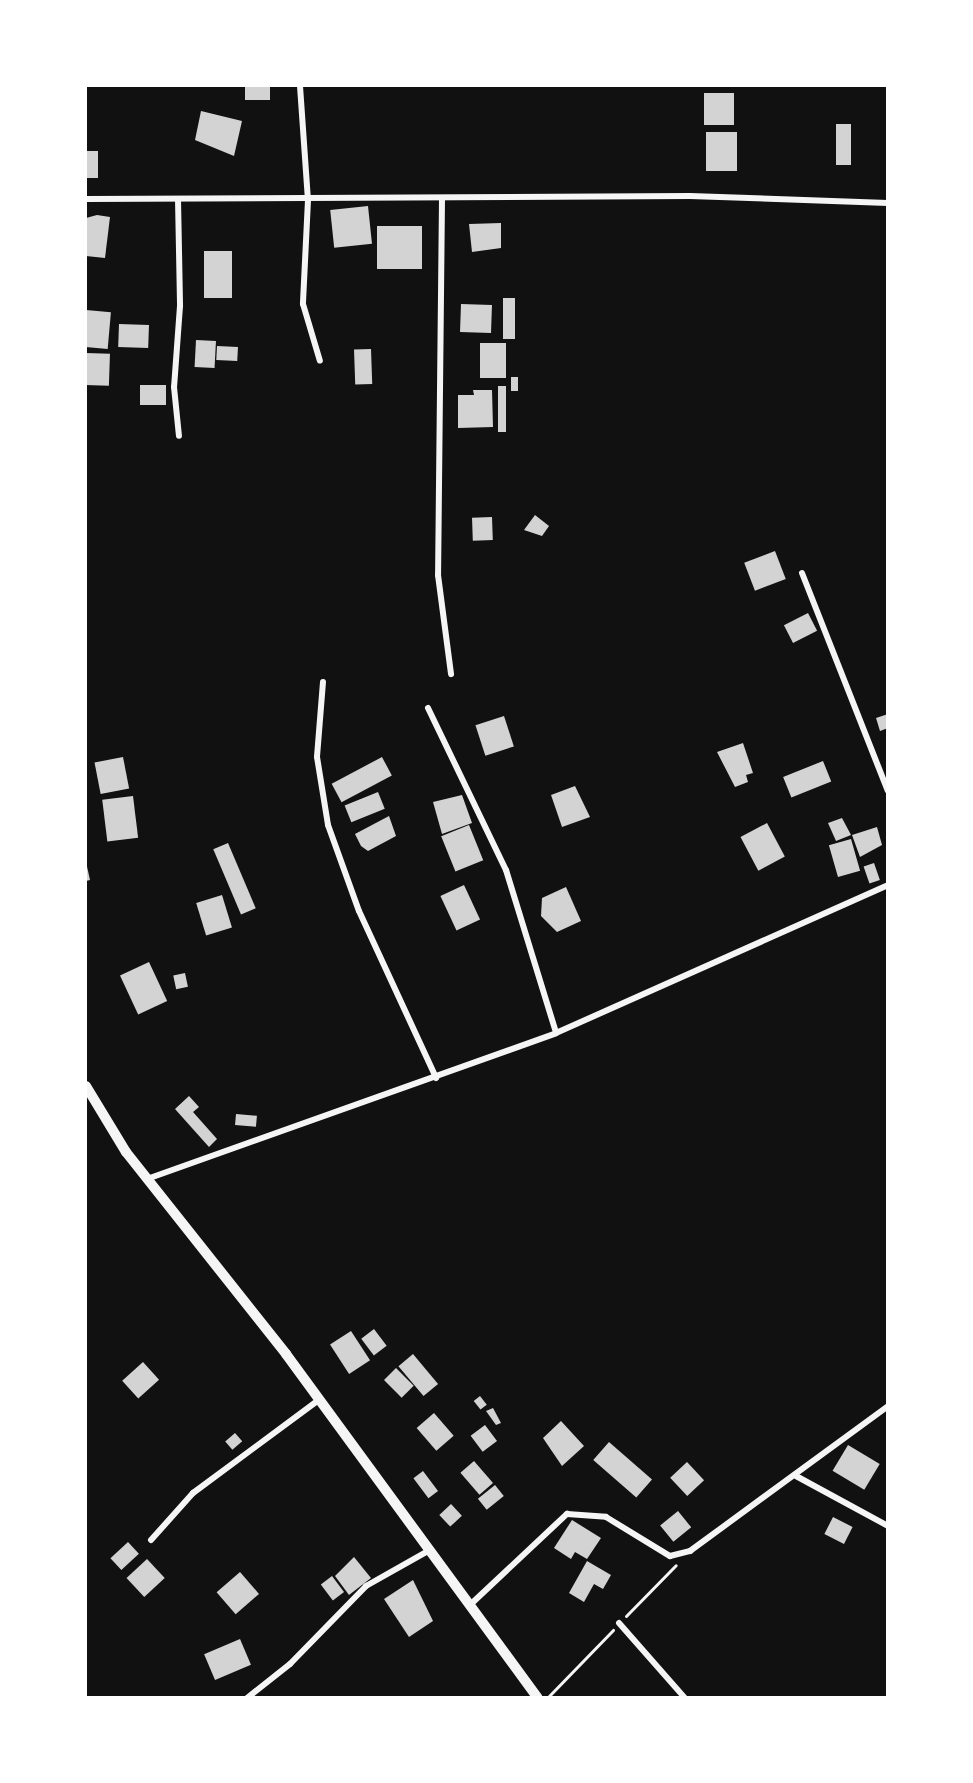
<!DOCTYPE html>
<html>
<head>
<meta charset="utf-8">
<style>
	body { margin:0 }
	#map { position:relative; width:973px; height:1783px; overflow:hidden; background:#111; font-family:Signika,sans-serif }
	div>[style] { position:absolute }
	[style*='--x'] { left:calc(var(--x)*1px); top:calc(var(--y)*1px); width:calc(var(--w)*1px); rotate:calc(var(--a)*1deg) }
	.building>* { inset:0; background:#d3d3d3; transform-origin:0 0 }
	.path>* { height:3px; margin:-1.5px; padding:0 1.5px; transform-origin:1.5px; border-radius:1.5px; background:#f5f5f5 }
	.minor>* { height:6px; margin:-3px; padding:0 3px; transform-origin:3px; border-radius:3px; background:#f5f5f5 }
	.tertiary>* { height:10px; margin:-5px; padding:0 5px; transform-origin:5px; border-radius:5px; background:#f5f5f5 }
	span { translate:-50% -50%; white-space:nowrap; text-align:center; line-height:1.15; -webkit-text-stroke:5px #fff; paint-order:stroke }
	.frame { position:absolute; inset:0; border:87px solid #fff; pointer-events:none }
</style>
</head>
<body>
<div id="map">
	<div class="building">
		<i style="left:245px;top:86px;width:25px;height:14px"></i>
		<i style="left:704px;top:93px;width:30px;height:32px"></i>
		<i style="clip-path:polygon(201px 111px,242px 121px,234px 156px,195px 140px)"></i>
		<i style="left:836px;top:124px;width:15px;height:41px"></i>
		<i style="left:706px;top:132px;width:31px;height:39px"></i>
		<i style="left:98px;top:151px;width:27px;height:12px;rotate:90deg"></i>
		<i style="left:368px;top:206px;width:38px;height:38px;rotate:84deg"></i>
		<i style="clip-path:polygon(97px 215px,110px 217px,105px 258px,86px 256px,86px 218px)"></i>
		<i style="clip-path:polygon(501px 223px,501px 248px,472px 252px,469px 224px)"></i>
		<i style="left:377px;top:226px;width:45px;height:43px"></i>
		<i style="left:204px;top:251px;width:28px;height:47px"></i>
		<i style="left:503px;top:298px;width:12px;height:41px"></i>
		<i style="left:461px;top:304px;width:31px;height:28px;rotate:2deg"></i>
		<i style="left:86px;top:310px;width:25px;height:37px;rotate:5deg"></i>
		<i style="left:119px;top:324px;width:30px;height:23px;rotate:2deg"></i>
		<i style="left:196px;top:340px;width:20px;height:27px;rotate:3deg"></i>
		<i style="left:480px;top:343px;width:26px;height:35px"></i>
		<i style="left:217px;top:346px;width:21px;height:14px;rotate:3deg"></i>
		<i style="left:371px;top:349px;width:35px;height:17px;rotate:88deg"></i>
		<i style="left:86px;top:353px;width:24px;height:32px;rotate:2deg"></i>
		<i style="left:511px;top:377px;width:7px;height:14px"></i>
		<i style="left:166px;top:385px;width:20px;height:26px;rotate:90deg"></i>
		<i style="left:498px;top:386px;width:8px;height:46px"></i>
		<i style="clip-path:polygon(473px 390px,492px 390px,493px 427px,458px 428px,458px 395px,474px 395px)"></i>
		<i style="clip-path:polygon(535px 515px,549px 526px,542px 536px,524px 530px)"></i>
		<i style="left:492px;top:517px;width:23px;height:20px;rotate:88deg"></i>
		<i style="left:775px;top:551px;width:30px;height:33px;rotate:69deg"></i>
		<i style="left:808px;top:613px;width:20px;height:27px;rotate:63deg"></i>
		<i style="clip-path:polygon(888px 714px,888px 728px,880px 731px,876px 718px)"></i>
		<i style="left:504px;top:716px;width:32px;height:30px;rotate:72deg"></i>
		<i style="clip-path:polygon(743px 743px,753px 773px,746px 775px,748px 782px,735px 787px,717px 752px)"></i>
		<i style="left:123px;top:757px;width:32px;height:29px;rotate:79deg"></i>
		<i style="left:382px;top:757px;width:21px;height:57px;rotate:62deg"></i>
		<i style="left:823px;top:761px;width:22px;height:43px;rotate:68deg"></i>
		<i style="clip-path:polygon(575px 786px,590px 817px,562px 827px,551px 795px)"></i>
		<i style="left:378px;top:792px;width:18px;height:36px;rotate:68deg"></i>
		<i style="clip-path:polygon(462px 795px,472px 823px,442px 834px,433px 802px)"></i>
		<i style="left:133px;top:796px;width:42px;height:31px;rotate:83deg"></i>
		<i style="clip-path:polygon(389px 816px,396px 836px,368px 851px,361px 846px,355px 834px)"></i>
		<i style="clip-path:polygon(842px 818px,851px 835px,836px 841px,828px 823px)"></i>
		<i style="left:767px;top:823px;width:38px;height:30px;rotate:62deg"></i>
		<i style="left:469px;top:825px;width:38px;height:30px;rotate:68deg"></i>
		<i style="clip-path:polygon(877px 827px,882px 845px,860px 857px,852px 835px)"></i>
		<i style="left:851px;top:839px;width:33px;height:23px;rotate:74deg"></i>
		<i style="left:228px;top:843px;width:71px;height:16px;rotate:67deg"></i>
		<i style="clip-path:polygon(86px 862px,90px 880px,86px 881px)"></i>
		<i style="left:874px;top:863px;width:18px;height:11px;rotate:71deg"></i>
		<i style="left:464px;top:885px;width:38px;height:26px;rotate:65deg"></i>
		<i style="clip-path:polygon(566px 887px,581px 921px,557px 932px,541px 916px,542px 898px)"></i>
		<i style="left:222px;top:895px;width:34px;height:27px;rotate:73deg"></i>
		<i style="left:149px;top:962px;width:43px;height:32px;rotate:65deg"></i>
		<i style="left:185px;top:973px;width:14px;height:12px;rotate:78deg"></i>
		<i style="clip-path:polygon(189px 1096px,199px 1107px,193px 1112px,217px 1139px,209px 1147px,175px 1109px)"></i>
		<i style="left:236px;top:1114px;width:21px;height:11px;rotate:5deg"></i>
		<i style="left:374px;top:1329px;width:21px;height:16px;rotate:53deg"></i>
		<i style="left:351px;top:1331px;width:35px;height:25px;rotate:57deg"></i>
		<i style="left:413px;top:1354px;width:39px;height:19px;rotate:50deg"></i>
		<i style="left:143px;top:1362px;width:24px;height:28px;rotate:48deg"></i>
		<i style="left:396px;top:1368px;width:25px;height:17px;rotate:45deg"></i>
		<i style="left:480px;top:1396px;width:11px;height:8px;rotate:52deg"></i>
		<i style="clip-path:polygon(493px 1408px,501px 1423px,496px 1425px,486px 1411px)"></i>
		<i style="left:434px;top:1413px;width:30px;height:23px;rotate:49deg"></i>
		<i style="clip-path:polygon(561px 1421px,584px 1446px,562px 1466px,543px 1438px)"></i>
		<i style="left:485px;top:1425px;width:20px;height:18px;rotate:53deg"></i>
		<i style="left:235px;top:1433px;width:11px;height:13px;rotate:49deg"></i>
		<i style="left:609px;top:1442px;width:57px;height:24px;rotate:41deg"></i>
		<i style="left:848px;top:1445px;width:37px;height:30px;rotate:31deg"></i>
		<i style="left:474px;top:1461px;width:29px;height:18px;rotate:49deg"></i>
		<i style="left:687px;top:1462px;width:25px;height:23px;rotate:47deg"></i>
		<i style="left:423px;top:1471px;width:25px;height:12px;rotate:53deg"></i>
		<i style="left:495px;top:1485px;width:14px;height:22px;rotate:51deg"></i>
		<i style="left:451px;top:1504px;width:16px;height:16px;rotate:47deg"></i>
		<i style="left:678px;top:1511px;width:21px;height:23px;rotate:51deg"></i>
		<i style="left:833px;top:1517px;width:22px;height:19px;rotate:27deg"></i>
		<i style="clip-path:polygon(572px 1520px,601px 1538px,587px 1559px,575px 1552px,571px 1559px,554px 1548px)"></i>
		<i style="left:128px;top:1542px;width:16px;height:24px;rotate:47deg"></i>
		<i style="clip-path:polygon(354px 1557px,371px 1578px,349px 1595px,335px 1576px)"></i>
		<i style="left:147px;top:1559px;width:26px;height:28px;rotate:47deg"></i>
		<i style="clip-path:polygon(587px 1561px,611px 1575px,603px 1589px,594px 1584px,584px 1602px,569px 1593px)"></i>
		<i style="left:240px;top:1572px;width:29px;height:31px;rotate:49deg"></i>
		<i style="left:332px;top:1576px;width:20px;height:14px;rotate:53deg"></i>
		<i style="clip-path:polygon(413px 1580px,433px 1621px,409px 1637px,384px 1599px)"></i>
		<i style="left:240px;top:1639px;width:28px;height:39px;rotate:67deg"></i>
	</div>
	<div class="path">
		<i style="--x:626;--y:1616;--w:71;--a:-45.6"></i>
		<i style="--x:549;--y:1696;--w:92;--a:-45.9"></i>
	</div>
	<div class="minor">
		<i style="--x:300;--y:86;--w:114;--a:86"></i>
		<i style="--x:308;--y:200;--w:104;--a:92.8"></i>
		<i style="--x:303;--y:304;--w:59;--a:73.4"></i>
		<i style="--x:86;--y:199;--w:604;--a:-0.28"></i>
		<i style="--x:690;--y:196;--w:198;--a:2"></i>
		<i style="--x:178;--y:199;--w:107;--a:88.9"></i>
		<i style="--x:180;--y:306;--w:81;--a:94.2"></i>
		<i style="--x:174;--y:387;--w:49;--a:84.2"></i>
		<i style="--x:442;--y:199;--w:376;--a:90.6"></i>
		<i style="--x:438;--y:575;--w:100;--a:82.5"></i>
		<i style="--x:802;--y:573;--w:234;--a:68.5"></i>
		<i style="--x:323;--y:682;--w:75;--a:94.6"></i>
		<i style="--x:317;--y:757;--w:69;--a:80.8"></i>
		<i style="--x:328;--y:825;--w:91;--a:70.2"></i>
		<i style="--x:359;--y:911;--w:184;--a:65.2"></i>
		<i style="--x:428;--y:708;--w:180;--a:64.3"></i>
		<i style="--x:506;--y:870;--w:170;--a:72.9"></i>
		<i style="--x:147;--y:1179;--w:434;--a:-19.6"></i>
		<i style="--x:556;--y:1033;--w:363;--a:-24"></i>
		<i style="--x:796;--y:1476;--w:105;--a:28.5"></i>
		<i style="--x:151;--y:1540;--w:63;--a:-48.2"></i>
		<i style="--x:193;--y:1493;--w:158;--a:-36.5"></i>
		<i style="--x:471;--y:1604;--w:132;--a:-43.2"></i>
		<i style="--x:567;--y:1514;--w:39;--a:4"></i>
		<i style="--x:606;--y:1517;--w:75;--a:31.4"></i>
		<i style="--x:670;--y:1556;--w:21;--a:-14"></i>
		<i style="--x:690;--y:1551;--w:245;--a:-36.2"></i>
		<i style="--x:619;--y:1623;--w:100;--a:48.7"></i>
		<i style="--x:247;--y:1698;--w:55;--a:-38.3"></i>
		<i style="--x:290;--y:1664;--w:109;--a:-45.7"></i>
		<i style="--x:366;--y:1586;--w:73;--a:-29.4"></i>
	</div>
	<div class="tertiary">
		<i style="--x:86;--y:1086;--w:77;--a:58.8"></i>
		<i style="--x:126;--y:1152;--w:258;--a:51.6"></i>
		<i style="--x:286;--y:1354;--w:426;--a:53.8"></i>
	</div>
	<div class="frame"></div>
</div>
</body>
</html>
